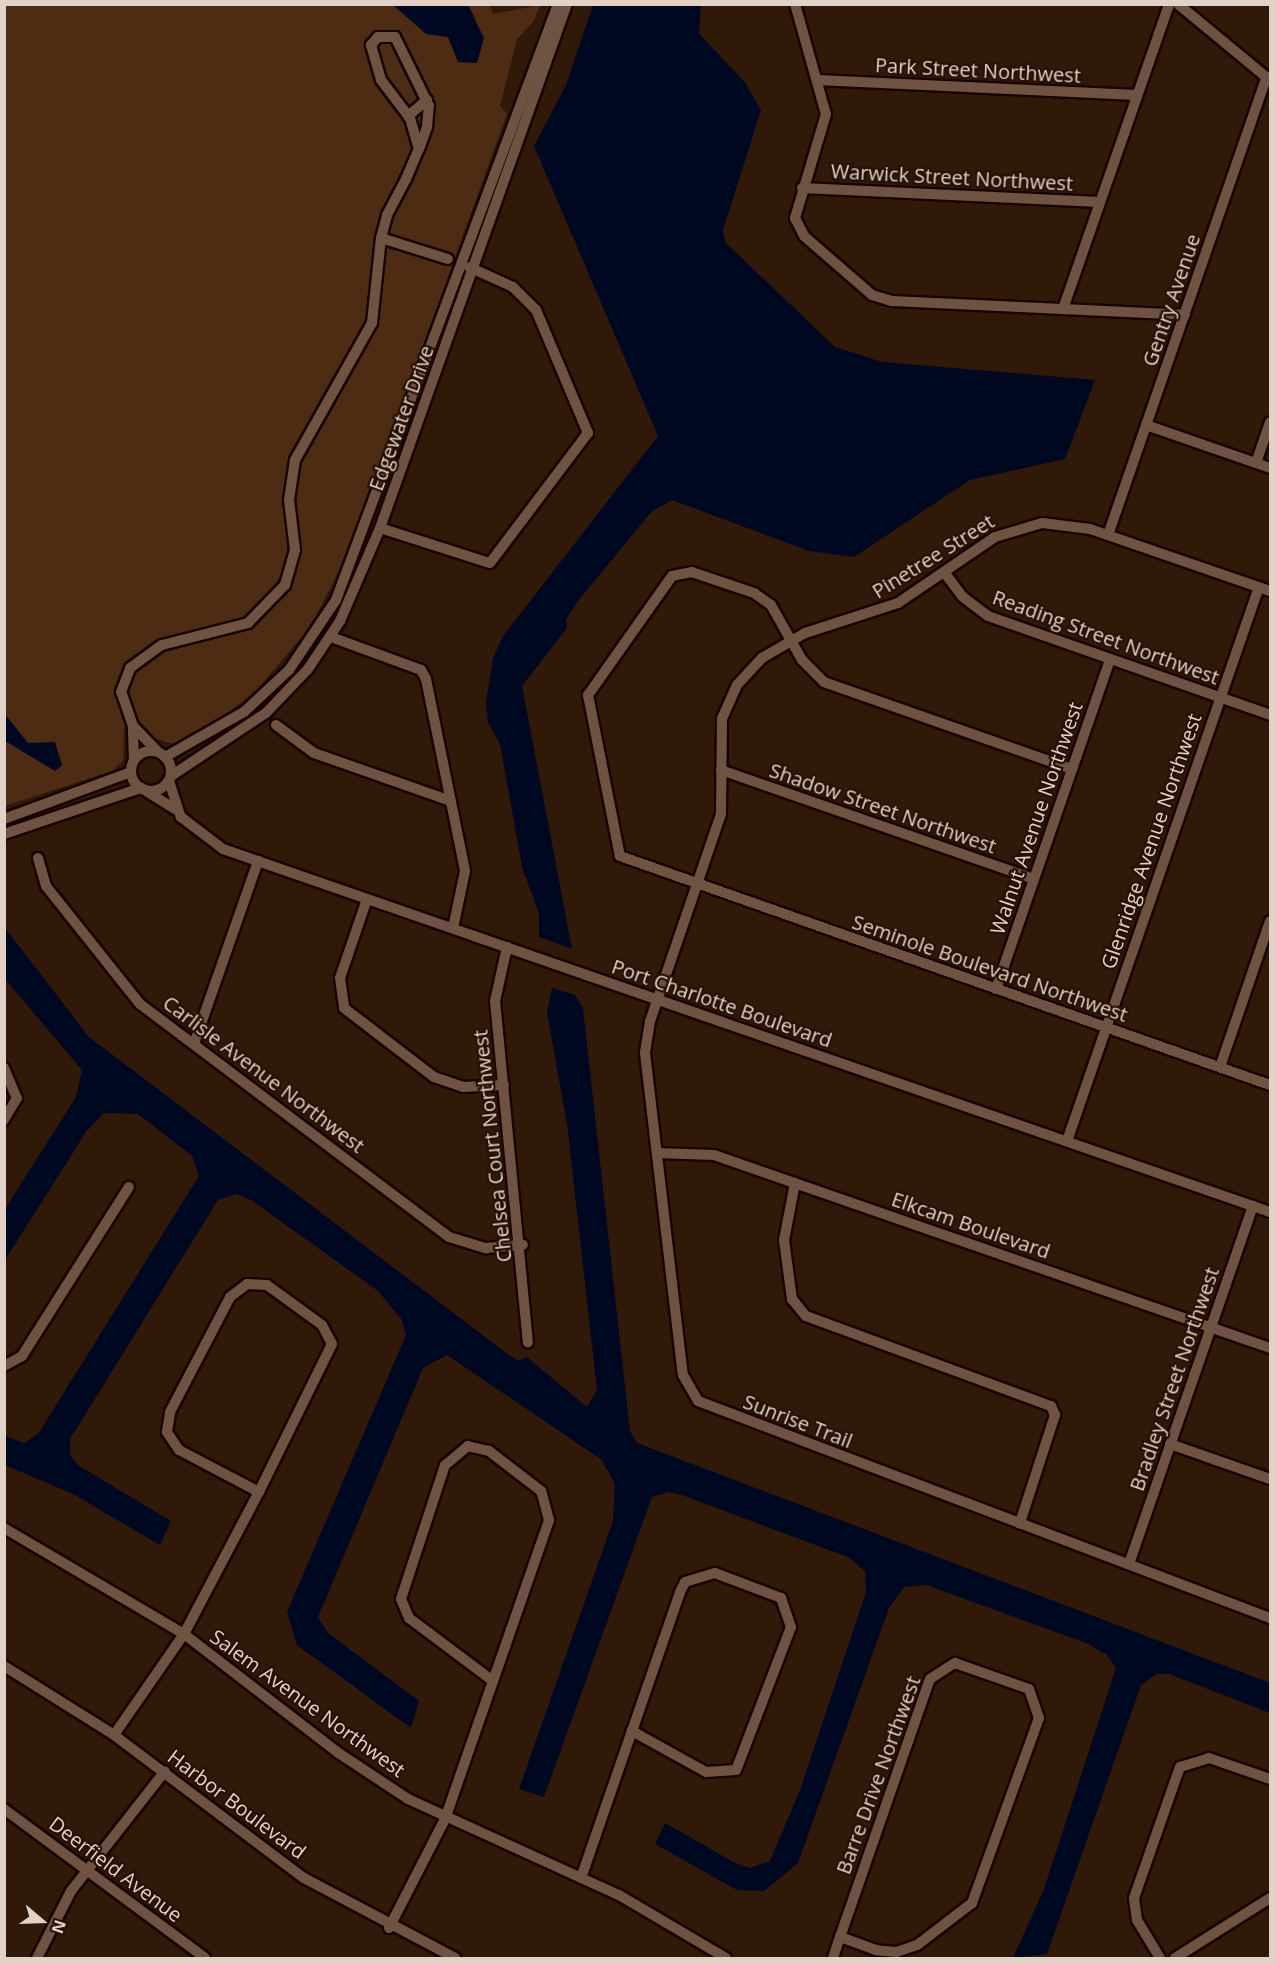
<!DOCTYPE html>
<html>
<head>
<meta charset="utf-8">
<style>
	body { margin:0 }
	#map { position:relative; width:1275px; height:1963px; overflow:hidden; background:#301909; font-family:"Open Sans",sans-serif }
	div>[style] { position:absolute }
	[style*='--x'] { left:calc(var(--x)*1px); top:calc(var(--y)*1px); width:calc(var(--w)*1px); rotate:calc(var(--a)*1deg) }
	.green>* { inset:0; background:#4e2c14 }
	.water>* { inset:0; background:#000720 }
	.roads { filter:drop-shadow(2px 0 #170400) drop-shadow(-2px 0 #170400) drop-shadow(0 2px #170400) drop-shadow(0 -2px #170400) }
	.minor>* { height:10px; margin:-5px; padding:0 5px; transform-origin:5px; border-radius:5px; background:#6f5342 }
	.minor>.ring { margin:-5px; padding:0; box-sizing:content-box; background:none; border:10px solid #6f5342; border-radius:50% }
	span { translate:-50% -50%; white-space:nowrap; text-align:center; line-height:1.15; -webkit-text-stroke:4.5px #261002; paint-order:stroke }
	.street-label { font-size:20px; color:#e1d1c7 }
	.frame { position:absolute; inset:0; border:6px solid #e1d1c7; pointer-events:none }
	.north { position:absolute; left:12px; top:1891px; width:60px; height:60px; -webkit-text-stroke:4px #261002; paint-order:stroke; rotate:109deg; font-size:16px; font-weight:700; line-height:24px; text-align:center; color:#e1d1c7 }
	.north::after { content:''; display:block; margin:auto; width:21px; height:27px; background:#e1d1c7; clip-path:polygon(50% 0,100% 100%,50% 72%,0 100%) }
</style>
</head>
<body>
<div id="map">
	<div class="green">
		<i style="clip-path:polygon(4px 5px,414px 5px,448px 37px,456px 54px,475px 18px,468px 5px,490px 5px,493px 14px,540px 5px,534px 21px,517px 39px,500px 106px,507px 114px,348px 553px,311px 626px,255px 692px,216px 722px,174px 744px,148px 736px,140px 722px,124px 728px,123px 761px,112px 771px,5px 806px)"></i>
	</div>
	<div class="water">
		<i style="clip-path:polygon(393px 5px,468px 5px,484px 38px,477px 63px,458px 62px,448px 37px,426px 34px)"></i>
		<i style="clip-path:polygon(593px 5px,701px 5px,699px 34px,744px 81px,761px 110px,723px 230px,725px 242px,835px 347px,882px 362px,1095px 380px,1065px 459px,970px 480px,854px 557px,809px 551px,672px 500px,652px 511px,578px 601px,566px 619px,567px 628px,522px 686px,572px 949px,539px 937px,539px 913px,522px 867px,500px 744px,488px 723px,486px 702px,493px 658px,503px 636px,658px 436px,534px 146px,566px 85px)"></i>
		<i style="clip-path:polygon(4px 713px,28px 743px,55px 742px,62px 765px,55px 771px,5px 741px)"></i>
		<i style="clip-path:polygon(5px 928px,89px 1037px,509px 1355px,518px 1361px,527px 1357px,587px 1407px,597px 1390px,567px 1124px,547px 1013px,552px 988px,575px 995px,583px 1008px,630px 1431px,637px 1443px,1270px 1683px,1270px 1713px,1169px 1674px,1156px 1674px,1141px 1685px,1047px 1954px,1013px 1958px,1044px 1889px,1116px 1668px,1107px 1655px,1086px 1643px,926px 1585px,904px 1587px,889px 1608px,798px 1863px,764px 1891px,737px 1890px,655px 1844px,665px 1823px,735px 1863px,750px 1868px,770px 1861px,800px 1790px,866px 1592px,865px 1571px,848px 1557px,682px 1495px,668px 1492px,652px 1497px,544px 1797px,519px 1789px,613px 1521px,615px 1484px,602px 1460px,447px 1355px,423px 1368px,318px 1617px,328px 1633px,419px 1701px,411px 1728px,297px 1645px,287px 1612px,406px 1335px,402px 1320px,378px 1291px,251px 1200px,237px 1194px,218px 1200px,70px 1439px,70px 1455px,79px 1466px,171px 1521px,160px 1545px,73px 1494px,5px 1465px,5px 1436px,24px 1443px,38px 1434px,199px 1176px,192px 1156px,138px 1114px,104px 1113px,86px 1132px,5px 1260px,5px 1209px,76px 1097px,82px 1070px,5px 979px)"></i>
	</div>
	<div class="roads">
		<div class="minor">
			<i style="--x:795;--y:4;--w:114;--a:74.3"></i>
			<i style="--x:826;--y:114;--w:109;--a:106.6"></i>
			<i style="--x:795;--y:218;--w:20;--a:63"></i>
			<i style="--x:804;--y:236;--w:90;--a:40.9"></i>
			<i style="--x:872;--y:295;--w:21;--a:17"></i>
			<i style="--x:892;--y:301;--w:293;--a:2.7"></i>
			<i style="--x:1178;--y:4;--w:119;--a:39.6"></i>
			<i style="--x:817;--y:80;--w:320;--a:2.7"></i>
			<i style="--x:408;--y:116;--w:25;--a:-40"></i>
			<i style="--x:802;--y:188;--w:298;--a:2.7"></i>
			<i style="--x:381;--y:238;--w:24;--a:-75"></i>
			<i style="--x:387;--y:215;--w:41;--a:-62.2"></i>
			<i style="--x:406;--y:179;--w:33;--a:-67"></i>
			<i style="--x:419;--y:149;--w:23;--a:-70"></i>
			<i style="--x:427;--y:127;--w:21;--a:-85"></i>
			<i style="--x:429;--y:106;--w:77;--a:-116.2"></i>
			<i style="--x:395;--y:37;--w:17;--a:180"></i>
			<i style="--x:378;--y:37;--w:11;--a:131"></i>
			<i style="--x:371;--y:45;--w:36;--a:74"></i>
			<i style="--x:381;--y:80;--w:48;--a:52.7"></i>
			<i style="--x:410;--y:118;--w:32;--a:74"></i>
			<i style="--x:1063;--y:309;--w:323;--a:-70.8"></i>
			<i style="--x:1146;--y:425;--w:131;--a:19.1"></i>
			<i style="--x:1256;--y:463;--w:43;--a:-71.1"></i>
			<i style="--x:380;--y:528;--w:115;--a:17.7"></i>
			<i style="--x:490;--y:563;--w:163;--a:-53"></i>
			<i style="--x:588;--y:433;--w:134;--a:-112.9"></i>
			<i style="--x:536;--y:310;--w:33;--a:-135"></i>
			<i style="--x:513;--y:287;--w:48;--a:-155.6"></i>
			<i style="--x:1108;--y:535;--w:485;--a:-70.9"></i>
			<i style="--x:944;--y:572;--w:31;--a:53"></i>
			<i style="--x:963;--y:597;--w:31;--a:37"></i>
			<i style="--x:988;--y:616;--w:299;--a:19.3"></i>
			<i style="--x:1270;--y:591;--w:190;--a:-161"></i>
			<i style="--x:1090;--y:529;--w:48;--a:-172.9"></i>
			<i style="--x:1042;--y:523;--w:49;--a:163.4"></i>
			<i style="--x:995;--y:537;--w:117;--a:145.8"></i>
			<i style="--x:898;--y:603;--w:98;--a:162.1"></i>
			<i style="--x:805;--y:633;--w:50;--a:149.8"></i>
			<i style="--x:762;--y:658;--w:37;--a:133"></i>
			<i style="--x:737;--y:685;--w:36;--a:114"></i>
			<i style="--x:722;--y:718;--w:96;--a:90.6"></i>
			<i style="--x:721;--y:814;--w:219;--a:108.9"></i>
			<i style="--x:650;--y:1021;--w:32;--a:99"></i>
			<i style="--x:645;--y:1053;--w:324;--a:83.3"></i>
			<i style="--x:683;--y:1375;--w:30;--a:60"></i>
			<i style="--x:698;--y:1401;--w:612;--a:20.78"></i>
			<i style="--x:331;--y:637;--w:96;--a:20.1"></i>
			<i style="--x:421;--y:670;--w:10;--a:61"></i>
			<i style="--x:426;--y:679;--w:196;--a:78.5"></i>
			<i style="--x:465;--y:871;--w:58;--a:101.9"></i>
			<i style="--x:276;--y:725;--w:47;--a:36.4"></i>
			<i style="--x:314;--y:753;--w:145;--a:19.3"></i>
			<i style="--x:133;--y:726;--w:36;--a:-109"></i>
			<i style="--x:121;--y:692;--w:26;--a:-69"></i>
			<i style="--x:130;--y:668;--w:39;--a:-36"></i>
			<i style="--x:162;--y:645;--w:89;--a:-14.3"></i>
			<i style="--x:248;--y:623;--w:53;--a:-45.8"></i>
			<i style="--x:285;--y:585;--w:36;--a:-74"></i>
			<i style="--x:295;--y:550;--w:50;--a:-96.8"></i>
			<i style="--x:289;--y:500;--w:40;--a:-81.5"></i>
			<i style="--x:295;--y:460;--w:157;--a:-60.7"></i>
			<i style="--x:372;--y:323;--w:85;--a:-84"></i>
			<i style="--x:381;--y:238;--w:70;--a:17.4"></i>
			<i class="ring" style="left:131px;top:751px;width:30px;height:30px"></i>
			<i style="--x:165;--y:757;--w:91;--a:-29.7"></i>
			<i style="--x:244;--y:712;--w:62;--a:-43"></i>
			<i style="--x:289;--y:670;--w:84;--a:-56.1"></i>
			<i style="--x:336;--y:600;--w:636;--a:-69.57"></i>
			<i style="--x:134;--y:760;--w:34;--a:-92"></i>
			<i style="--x:133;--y:726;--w:35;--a:46"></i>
			<i style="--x:1072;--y:769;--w:263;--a:-160.7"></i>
			<i style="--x:824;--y:682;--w:31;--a:-135"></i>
			<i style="--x:802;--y:660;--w:63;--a:-119.4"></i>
			<i style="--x:771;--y:605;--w:21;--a:-145"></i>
			<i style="--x:754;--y:593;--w:65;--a:-161.3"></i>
			<i style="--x:692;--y:572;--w:20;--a:169"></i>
			<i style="--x:672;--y:576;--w:146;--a:125.2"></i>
			<i style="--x:588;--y:695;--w:164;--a:78.8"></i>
			<i style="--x:620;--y:856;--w:689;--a:19.41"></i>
			<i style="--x:721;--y:770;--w:331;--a:19.2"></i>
			<i style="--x:171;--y:776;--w:114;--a:-33.6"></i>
			<i style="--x:266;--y:713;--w:61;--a:-46.3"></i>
			<i style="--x:308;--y:669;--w:58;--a:-56.3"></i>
			<i style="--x:340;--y:621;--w:101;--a:-66.7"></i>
			<i style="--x:380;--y:528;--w:556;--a:-70.36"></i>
			<i style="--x:169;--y:781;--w:38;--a:72"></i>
			<i style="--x:181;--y:817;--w:53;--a:37.3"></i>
			<i style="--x:223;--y:849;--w:1108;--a:19.12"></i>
			<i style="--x:146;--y:791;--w:34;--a:32"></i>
			<i style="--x:4;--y:819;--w:135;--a:-20.3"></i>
			<i style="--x:4;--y:834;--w:145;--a:-18.6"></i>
			<i style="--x:38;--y:858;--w:29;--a:74"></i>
			<i style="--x:46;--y:886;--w:151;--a:51.5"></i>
			<i style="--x:140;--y:1004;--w:387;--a:37"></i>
			<i style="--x:449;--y:1237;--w:39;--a:17"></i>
			<i style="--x:486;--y:1248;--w:37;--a:-5"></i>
			<i style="--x:367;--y:899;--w:83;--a:108.9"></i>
			<i style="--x:340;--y:978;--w:30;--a:82"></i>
			<i style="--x:344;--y:1008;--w:113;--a:37.5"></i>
			<i style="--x:434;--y:1077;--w:31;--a:19"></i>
			<i style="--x:463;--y:1087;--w:41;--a:-2.8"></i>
			<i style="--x:507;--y:947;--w:55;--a:102.5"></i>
			<i style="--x:495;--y:1001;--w:343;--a:84.5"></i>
			<i style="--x:996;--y:989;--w:349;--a:-70.9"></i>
			<i style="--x:194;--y:1044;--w:194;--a:-70.7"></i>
			<i style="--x:1220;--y:1067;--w:154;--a:-71.1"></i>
			<i style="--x:4;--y:1068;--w:33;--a:67"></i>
			<i style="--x:17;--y:1098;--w:26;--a:121"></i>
			<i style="--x:1067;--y:1141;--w:586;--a:-70.89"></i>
			<i style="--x:657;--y:1153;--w:57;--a:2"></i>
			<i style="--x:714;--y:1155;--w:589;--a:19.14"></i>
			<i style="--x:795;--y:1183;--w:58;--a:100.9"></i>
			<i style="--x:784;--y:1240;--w:60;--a:82.3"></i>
			<i style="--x:792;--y:1299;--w:22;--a:51"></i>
			<i style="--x:806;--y:1316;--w:261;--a:20.2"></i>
			<i style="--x:1051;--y:1406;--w:10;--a:66"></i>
			<i style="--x:1055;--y:1415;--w:114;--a:108"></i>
			<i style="--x:247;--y:1284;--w:20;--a:3"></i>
			<i style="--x:267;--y:1285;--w:68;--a:36"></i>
			<i style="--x:322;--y:1325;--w:21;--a:62"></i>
			<i style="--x:332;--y:1344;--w:165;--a:116.3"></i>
			<i style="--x:259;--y:1492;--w:90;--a:-152.3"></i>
			<i style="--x:179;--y:1450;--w:22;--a:-124"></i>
			<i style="--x:167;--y:1432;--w:20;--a:-81"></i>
			<i style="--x:170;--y:1412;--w:130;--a:-62.4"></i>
			<i style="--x:230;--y:1297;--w:21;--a:-37"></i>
			<i style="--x:4;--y:1366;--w:21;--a:-29"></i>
			<i style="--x:22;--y:1356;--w:200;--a:-57.7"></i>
			<i style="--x:1170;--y:1444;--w:106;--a:19.3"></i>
			<i style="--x:4;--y:1528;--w:209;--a:30.5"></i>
			<i style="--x:184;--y:1634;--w:193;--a:37.6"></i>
			<i style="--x:337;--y:1752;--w:85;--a:33.5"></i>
			<i style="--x:408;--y:1799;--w:232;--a:24.5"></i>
			<i style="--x:619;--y:1895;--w:124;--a:30.5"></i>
			<i style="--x:1129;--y:1564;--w:379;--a:-70.9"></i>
			<i style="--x:955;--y:1663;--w:78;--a:19.4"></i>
			<i style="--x:1029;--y:1689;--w:31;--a:71"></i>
			<i style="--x:1039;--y:1718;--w:197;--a:109.9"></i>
			<i style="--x:972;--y:1903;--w:69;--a:142.6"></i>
			<i style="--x:917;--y:1945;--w:21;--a:161"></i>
			<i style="--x:897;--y:1952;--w:21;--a:-175"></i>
			<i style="--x:876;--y:1950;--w:38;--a:-160"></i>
			<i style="--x:840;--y:1937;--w:273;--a:-70.8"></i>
			<i style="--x:930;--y:1679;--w:30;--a:-33"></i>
			<i style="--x:4;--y:1666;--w:130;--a:32.1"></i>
			<i style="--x:114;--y:1735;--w:238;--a:37"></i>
			<i style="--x:304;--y:1878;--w:171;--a:27.9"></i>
			<i style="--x:114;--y:1735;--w:123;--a:-55.3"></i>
			<i style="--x:184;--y:1634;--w:161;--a:-62.2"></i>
			<i style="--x:4;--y:1809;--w:250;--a:36.5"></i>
			<i style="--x:581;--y:1878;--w:156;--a:-70.9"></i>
			<i style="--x:632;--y:1731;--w:147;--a:-70.9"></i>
			<i style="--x:680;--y:1592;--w:11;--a:-63"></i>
			<i style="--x:685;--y:1582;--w:31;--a:-17"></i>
			<i style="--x:715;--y:1573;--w:71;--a:20.7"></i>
			<i style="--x:781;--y:1598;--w:31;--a:71"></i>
			<i style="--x:791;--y:1627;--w:153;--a:111"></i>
			<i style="--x:736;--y:1770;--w:30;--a:176"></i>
			<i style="--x:706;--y:1772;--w:85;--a:-151"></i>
			<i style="--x:389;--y:1928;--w:123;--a:-62.8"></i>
			<i style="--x:445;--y:1819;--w:317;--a:-70.8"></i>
			<i style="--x:549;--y:1520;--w:30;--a:-105"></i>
			<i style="--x:541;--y:1491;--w:66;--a:-142.4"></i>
			<i style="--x:489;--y:1451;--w:22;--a:-167"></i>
			<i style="--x:468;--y:1446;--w:30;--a:140"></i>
			<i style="--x:445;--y:1465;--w:141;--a:108.2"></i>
			<i style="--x:401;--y:1599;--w:21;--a:67"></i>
			<i style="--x:409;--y:1618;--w:105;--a:36.9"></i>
			<i style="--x:37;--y:1958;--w:75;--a:-63.1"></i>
			<i style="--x:71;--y:1891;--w:152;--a:-51.9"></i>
			<i style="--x:833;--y:1958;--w:22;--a:-72"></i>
			<i style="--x:1160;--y:1958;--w:44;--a:-121.2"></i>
			<i style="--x:1137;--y:1920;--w:22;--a:-98"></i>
			<i style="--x:1134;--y:1898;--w:139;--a:-70.7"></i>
			<i style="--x:1180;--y:1767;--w:30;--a:-17"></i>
			<i style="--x:1209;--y:1758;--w:65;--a:19"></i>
			<i style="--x:1175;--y:1958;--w:112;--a:-32.3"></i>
		</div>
	</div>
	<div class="street-label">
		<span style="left:978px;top:70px;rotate:3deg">Park Street Northwest</span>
		<span style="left:952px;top:177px;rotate:3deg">Warwick Street Northwest</span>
		<span style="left:1171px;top:300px;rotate:-71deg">Gentry Avenue</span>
		<span style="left:401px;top:418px;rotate:-70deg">Edgewater Drive</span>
		<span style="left:933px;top:556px;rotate:-32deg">Pinetree Street</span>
		<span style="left:1106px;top:637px;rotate:20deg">Reading Street Northwest</span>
		<span style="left:883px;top:808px;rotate:19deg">Shadow Street Northwest</span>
		<span style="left:1036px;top:818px;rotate:-71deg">Walnut Avenue Northwest</span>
		<span style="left:1151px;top:841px;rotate:-71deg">Glenridge Avenue Northwest</span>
		<span style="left:990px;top:968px;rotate:19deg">Seminole Boulevard Northwest</span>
		<span style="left:722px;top:1003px;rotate:19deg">Port Charlotte Boulevard</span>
		<span style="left:264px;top:1074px;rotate:37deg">Carlisle Avenue Northwest</span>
		<span style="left:492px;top:1146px;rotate:-96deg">Chelsea Court Northwest</span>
		<span style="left:971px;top:1225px;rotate:19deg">Elkcam Boulevard</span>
		<span style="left:1174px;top:1379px;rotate:-71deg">Bradley Street Northwest</span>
		<span style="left:798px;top:1421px;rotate:21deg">Sunrise Trail</span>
		<span style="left:308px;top:1703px;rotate:36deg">Salem Avenue Northwest</span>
		<span style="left:878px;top:1775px;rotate:-70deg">Barre Drive Northwest</span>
		<span style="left:237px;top:1804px;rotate:37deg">Harbor Boulevard</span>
		<span style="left:116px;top:1869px;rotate:37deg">Deerfield Avenue</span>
	</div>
	<div class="frame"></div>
	<div class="north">N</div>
</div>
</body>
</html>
